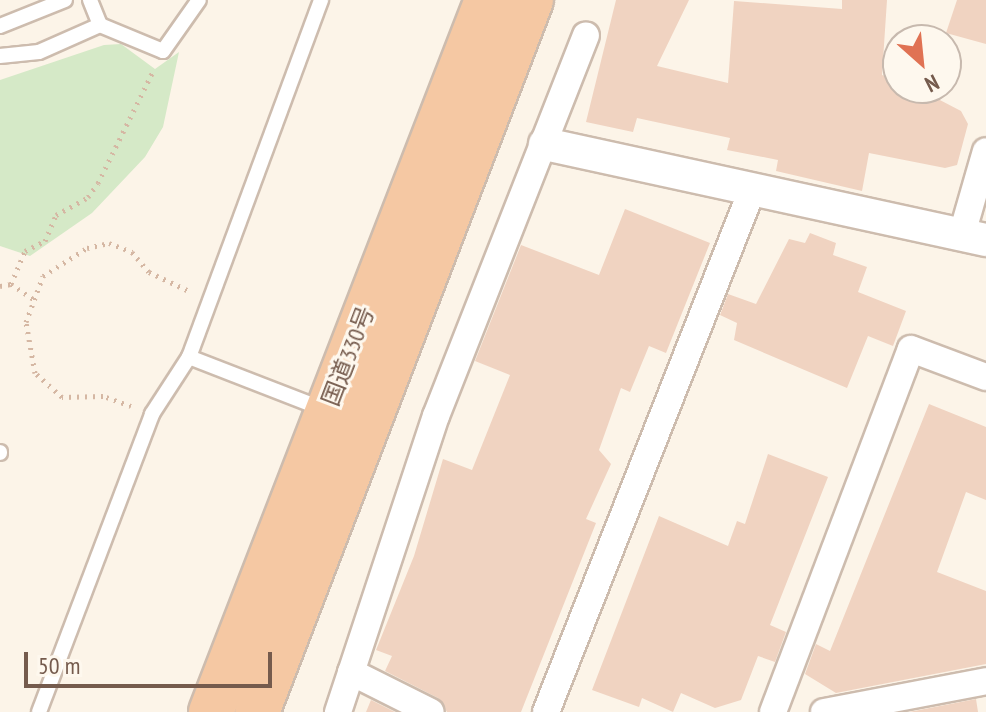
<!DOCTYPE html>
<html>
<head>
<meta charset="utf-8">
<style>
	body { margin:0 }
	#map { position:relative; width:986px; height:712px; overflow:hidden; background:#fcf4e8; font-family:"PT Sans Narrow","Noto Sans JP",sans-serif }
	div>[style] { position:absolute }
	[style*='--x'] { left:calc(var(--x)*1px); top:calc(var(--y)*1px); width:calc(var(--w)*1px); rotate:calc(var(--a)*1deg) }
	.green>* { inset:0; background:#d5e9c7 }
	.building>* { inset:0; background:#f0d3c1 }
	.path>* { height:5px; margin-top:-2.5px; transform-origin:0; background:repeating-linear-gradient(90deg,#d5b7a3 0 2px,transparent 0 8px) }
	.roads { filter:drop-shadow(2px 0 #cdbcae) drop-shadow(-2px 0 #cdbcae) drop-shadow(0 2px #cdbcae) drop-shadow(0 -2px #cdbcae) }
	.service>* { height:14px; margin:-7px; padding:0 7px; transform-origin:7px; border-radius:7px; background:#fff }
	.minor>* { height:26px; margin:-13px; padding:0 13px; transform-origin:13px; border-radius:13px; background:#fff }
	.tertiary>* { height:32px; margin:-16px; padding:0 16px; transform-origin:16px; border-radius:16px; background:#fff }
	.trunk>* { height:44px; margin:-22px; padding:0 22px; transform-origin:22px; border-radius:22px; background:#f5c8a3 }
	span { translate:-50% -50%; white-space:nowrap; text-align:center; line-height:1.15; -webkit-text-stroke:6px #fef8ee; paint-order:stroke }
	.street-label { font-size:24px; color:#755b4d }
	.north { position:absolute; left:882px; top:24px; width:80px; height:80px; box-sizing:border-box; background:#fef8ee; border:2px solid #c7b9ae; border-radius:50%; rotate:153deg; font-size:22px; font-weight:700; line-height:32px; text-align:center; color:#755b4d }
	.north::after { content:''; display:block; margin:auto; width:28px; height:36px; background:#e07253; clip-path:polygon(50% 0,100% 100%,50% 72%,0 100%) }
	.scale { position:absolute; left:24px; top:652px; width:248px; height:36px; box-sizing:border-box; border:4px solid #755b4d; border-top:0; padding-left:10px; font-size:24px; line-height:28px; white-space:nowrap; color:#755b4d; -webkit-text-stroke:6px #fef8ee; paint-order:stroke }
</style>
</head>
<body>
<div id="map">
	<div class="green">
		<i style="clip-path:polygon(121px 44px,155px 69px,179px 52px,163px 127px,145px 157px,92px 213px,30px 256px,0 246px,0 80px,104px 45px)"></i>
	</div>
	<div class="building">
		<i style="clip-path:polygon(616px 0,689px 0,657px 66px,728px 83px,734px 1px,842px 9px,842px 0,887px 0,882px 75px,898px 80px,898px 88px,934px 88px,936px 98px,961px 111px,968px 124px,957px 165px,945px 168px,869px 153px,862px 191px,776px 171px,778px 160px,727px 150px,730px 138px,637px 118px,633px 132px,586px 122px)"></i>
		<i style="clip-path:polygon(957px 0,986px 0,986px 44px,946px 33px)"></i>
		<i style="clip-path:polygon(625px 209px,710px 243px,666px 353px,649px 346px,630px 392px,621px 388px,599px 450px,611px 464px,586px 519px,596px 523px,521px 712px,447px 712px,438px 698px,385px 671px,392px 656px,376px 650px,414px 556px,443px 459px,472px 470px,510px 375px,475px 361px,521px 245px,599px 275px)"></i>
		<i style="clip-path:polygon(810px 233px,836px 243px,833px 255px,867px 267px,858px 292px,906px 311px,893px 346px,868px 336px,847px 388px,734px 340px,737px 323px,720px 315px,728px 294px,756px 304px,789px 239px,805px 243px)"></i>
		<i style="clip-path:polygon(929px 404px,986px 427px,986px 500px,966px 492px,937px 572px,986px 591px,986px 664px,836px 693px,805px 674px,816px 644px,830px 651px)"></i>
		<i style="clip-path:polygon(768px 454px,828px 477px,770px 625px,786px 632px,775px 662px,758px 656px,741px 700px,715px 708px,681px 693px,673px 712px,642px 698px,639px 707px,592px 690px,659px 516px,728px 546px,737px 521px,745px 524px)"></i>
		<i style="clip-path:polygon(976px 699px,978px 712px,909px 712px)"></i>
		<i style="clip-path:polygon(371px 700px,395px 712px,366px 712px)"></i>
	</div>
	<div class="path">
		<i style="--x:11;--y:284;--w:36;--a:-67"></i>
		<i style="--x:25;--y:251;--w:22;--a:-27"></i>
		<i style="--x:45;--y:241;--w:28;--a:-67"></i>
		<i style="--x:56;--y:215;--w:37;--a:-29"></i>
		<i style="--x:88;--y:197;--w:17;--a:-54"></i>
		<i style="--x:98;--y:183;--w:127;--a:-63.8"></i>
		<i style="--x:0;--y:286;--w:11;--a:-10"></i>
		<i style="--x:11;--y:284;--w:29;--a:34"></i>
		<i style="--x:131;--y:406;--w:30;--a:-160"></i>
		<i style="--x:103;--y:396;--w:41;--a:178.6"></i>
		<i style="--x:62;--y:397;--w:36;--a:-138"></i>
		<i style="--x:35;--y:373;--w:52;--a:-100"></i>
		<i style="--x:26;--y:322;--w:49;--a:-69.7"></i>
		<i style="--x:43;--y:276;--w:52;--a:-32.5"></i>
		<i style="--x:87;--y:248;--w:23;--a:-13"></i>
		<i style="--x:109;--y:243;--w:25;--a:21"></i>
		<i style="--x:132;--y:252;--w:26;--a:50"></i>
		<i style="--x:149;--y:272;--w:44;--a:25.4"></i>
	</div>
	<div class="roads">
		<div class="service">
			<i style="--x:90;--y:0;--w:27;--a:68"></i>
			<i style="--x:100;--y:25;--w:68;--a:22.4"></i>
			<i style="--x:163;--y:51;--w:62;--a:-54.8"></i>
			<i style="--x:0;--y:26;--w:70;--a:-21.8"></i>
			<i style="--x:0;--y:56;--w:39;--a:-6"></i>
			<i style="--x:39;--y:52;--w:67;--a:-23.9"></i>
			<i style="--x:189;--y:357;--w:144;--a:21.2"></i>
			<i style="--x:0;--y:452;--w:1;--a:90"></i>
			<i style="--x:39;--y:712;--w:319;--a:-69.2"></i>
			<i style="--x:152;--y:414;--w:68;--a:-57"></i>
			<i style="--x:189;--y:357;--w:381;--a:-69.7"></i>
		</div>
		<div class="minor">
			<i style="--x:962;--y:234;--w:86;--a:-73.9"></i>
			<i style="--x:351;--y:672;--w:89;--a:26.6"></i>
			<i style="--x:338;--y:712;--w:312;--a:-71.7"></i>
			<i style="--x:436;--y:416;--w:409;--a:-68.5"></i>
			<i style="--x:546;--y:712;--w:561;--a:-68.46"></i>
			<i style="--x:773;--y:712;--w:388;--a:-69.2"></i>
			<i style="--x:911;--y:349;--w:80;--a:20.5"></i>
			<i style="--x:824;--y:712;--w:165;--a:-10.8"></i>
		</div>
		<div class="tertiary">
			<i style="--x:545;--y:144;--w:451;--a:12.3"></i>
		</div>
		<div class="trunk">
			<i style="--x:211;--y:712;--w:764;--a:-68.81"></i>
			<i style="--x:257;--y:712;--w:763;--a:-68.95"></i>
		</div>
	</div>
	<div class="street-label">
		<span style="left:348px;top:356px;rotate:-69deg">国道330号</span>
	</div>
	<div class="north">N</div>
	<div class="scale">50 m</div>
</div>
</body>
</html>
